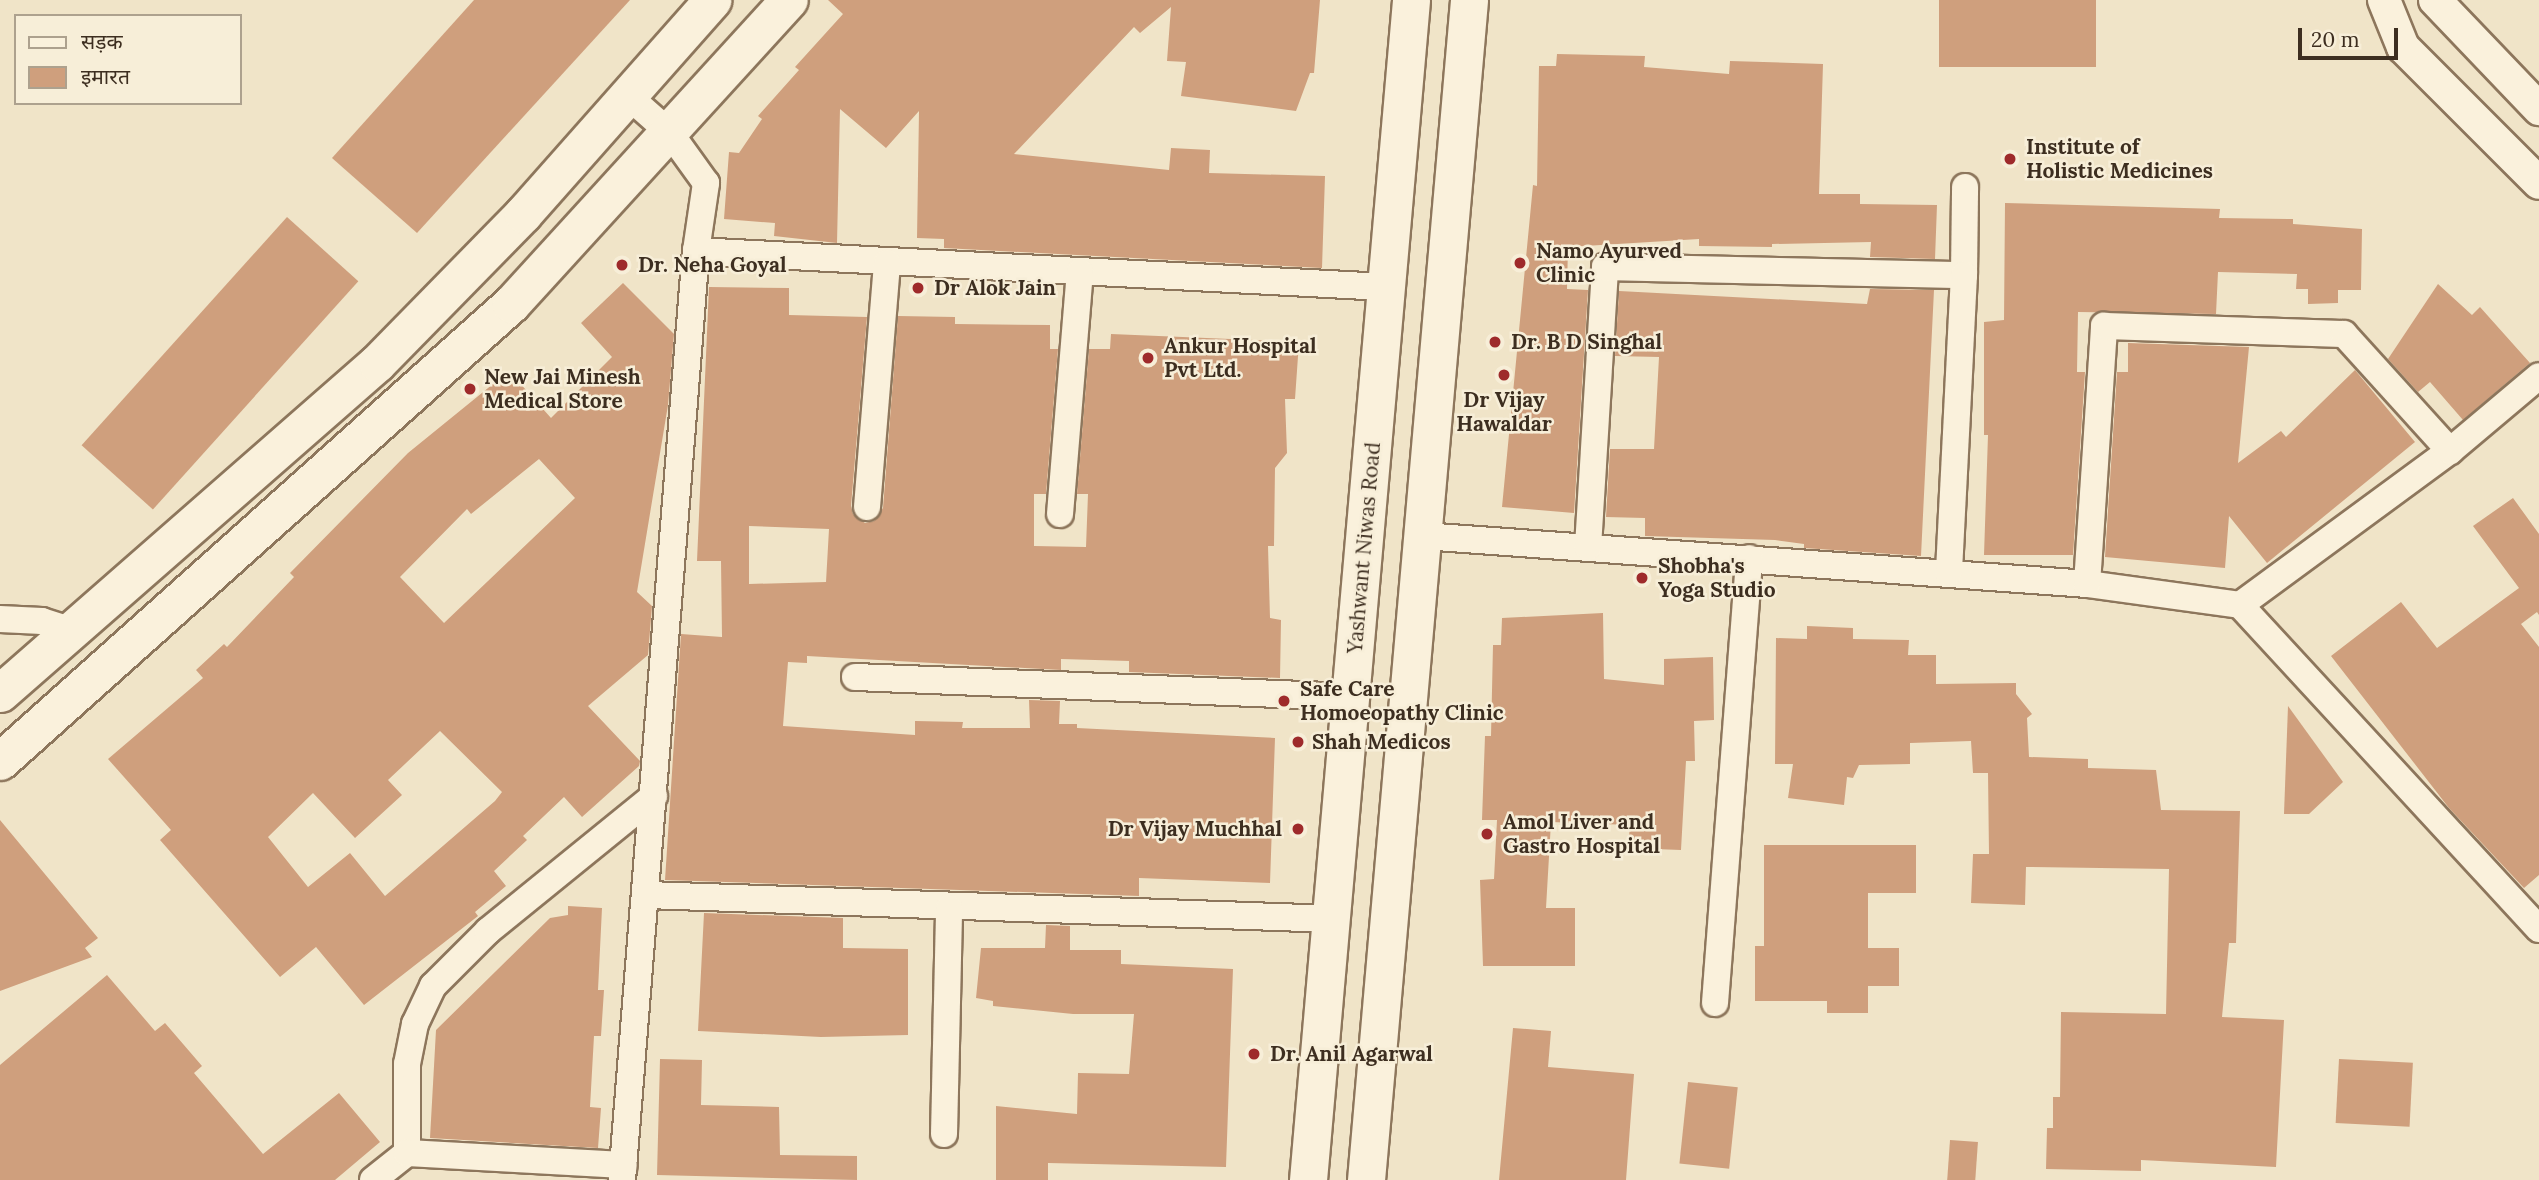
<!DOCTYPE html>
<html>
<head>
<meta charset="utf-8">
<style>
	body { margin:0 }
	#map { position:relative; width:2539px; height:1180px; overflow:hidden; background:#f0e4c8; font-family:Lora,"Noto Sans Devanagari",serif }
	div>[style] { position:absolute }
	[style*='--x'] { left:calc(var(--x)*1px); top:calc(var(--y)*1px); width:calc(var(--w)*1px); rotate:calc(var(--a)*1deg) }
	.building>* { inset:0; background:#cf9f7d; transform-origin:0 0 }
	.roads { filter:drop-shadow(2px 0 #8d765c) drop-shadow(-2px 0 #8d765c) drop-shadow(0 2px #8d765c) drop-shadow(0 -2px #8d765c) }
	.minor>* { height:26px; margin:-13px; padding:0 13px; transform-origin:13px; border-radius:13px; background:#faf1dc }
	.tertiary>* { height:32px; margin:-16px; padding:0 16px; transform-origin:16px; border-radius:16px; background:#faf1dc }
	.secondary>* { height:37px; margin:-18.5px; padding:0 18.5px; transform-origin:18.5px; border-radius:18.5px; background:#faf1dc }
	.dots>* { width:19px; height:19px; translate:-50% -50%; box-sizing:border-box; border:4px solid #f7eed8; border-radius:50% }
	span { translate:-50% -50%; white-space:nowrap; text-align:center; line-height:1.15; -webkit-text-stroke:5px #f7eed8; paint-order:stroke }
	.poi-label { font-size:21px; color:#3d2e20; font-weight:700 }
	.left { translate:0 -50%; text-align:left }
	.right { translate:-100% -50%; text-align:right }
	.street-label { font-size:21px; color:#3d2e20 }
	.legend { position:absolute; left:14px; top:14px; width:228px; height:91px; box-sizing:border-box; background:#f7eed8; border:2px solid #ada18e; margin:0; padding:9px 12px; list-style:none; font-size:21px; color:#3d2e20 }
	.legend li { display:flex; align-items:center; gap:14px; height:35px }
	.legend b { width:35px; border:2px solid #ada18e }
	.scale { position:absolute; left:2298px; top:28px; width:100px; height:32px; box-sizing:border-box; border:4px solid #3d2e20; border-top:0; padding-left:9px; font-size:21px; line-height:24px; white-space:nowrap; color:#3d2e20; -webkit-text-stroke:5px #f7eed8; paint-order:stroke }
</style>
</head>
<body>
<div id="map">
	<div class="building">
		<i style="clip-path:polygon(474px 0,630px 0,417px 233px,332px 158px)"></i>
		<i style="clip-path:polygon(828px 0,1320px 0,1314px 73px,1310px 73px,1296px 111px,1181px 96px,1186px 62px,1167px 61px,1171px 7px,1140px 33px,1134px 27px,1014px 154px,1169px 170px,1171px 148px,1210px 150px,1209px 173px,1325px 176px,1322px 268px,944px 248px,944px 239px,917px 238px,919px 111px,886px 148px,840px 109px,837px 243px,774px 236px,775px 223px,724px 219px,729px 152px,739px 153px,762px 119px,758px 116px,799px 70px,795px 67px,843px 14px)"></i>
		<i style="left:1939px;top:0;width:157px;height:67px"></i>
		<i style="clip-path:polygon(1557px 54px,1645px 56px,1644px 67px,1729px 74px,1730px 61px,1823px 64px,1819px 194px,1860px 194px,1860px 204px,1937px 205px,1935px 259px,1870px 257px,1871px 242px,1772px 244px,1772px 247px,1699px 246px,1699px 239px,1568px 247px,1567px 289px,1588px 290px,1574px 513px,1502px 507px,1533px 185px,1537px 186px,1539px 66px,1556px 66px)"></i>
		<i style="clip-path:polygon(2005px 203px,2220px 209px,2219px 218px,2293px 219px,2293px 224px,2362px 229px,2361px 290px,2338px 290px,2338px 303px,2308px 304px,2308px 289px,2296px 289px,2297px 274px,2218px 272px,2216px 314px,2078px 312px,2077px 372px,2085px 372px,2073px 555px,1984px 555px,1988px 435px,1984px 435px,1984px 322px,2004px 320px)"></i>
		<i style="left:287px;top:217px;width:96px;height:307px;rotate:42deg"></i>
		<i style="clip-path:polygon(evenodd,623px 283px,674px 334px,668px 405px,637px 592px,652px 606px,648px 655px,588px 706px,640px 761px,639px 766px,582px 817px,564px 797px,523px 836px,527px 840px,494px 871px,506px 886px,475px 912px,478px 916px,364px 1005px,316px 947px,280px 977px,160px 840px,171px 830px,108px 759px,203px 678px,196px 670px,224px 644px,227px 647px,294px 577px,290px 573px,408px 453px,509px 371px,551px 418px,612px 357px,581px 323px,623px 283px,539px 459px,575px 498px,444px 623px,400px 577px,467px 509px,471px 514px,539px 459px,623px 283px,440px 731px,502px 792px,495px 801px,385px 896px,350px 853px,308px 887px,268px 837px,313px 793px,355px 838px,402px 795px,388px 780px,440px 731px)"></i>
		<i style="clip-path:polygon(2438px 284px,2472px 315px,2480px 307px,2530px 363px,2463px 420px,2430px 382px,2418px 392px,2388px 359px)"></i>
		<i style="clip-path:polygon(evenodd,709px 287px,789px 288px,789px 315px,867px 317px,851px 506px,853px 514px,865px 523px,874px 521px,883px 508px,898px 316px,955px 317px,955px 324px,1050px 325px,1050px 349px,1058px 349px,1046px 494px,1034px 494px,1034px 546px,1086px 547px,1088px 494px,1077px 494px,1089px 349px,1110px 349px,1111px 334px,1299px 342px,1295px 399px,1285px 399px,1287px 453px,1275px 468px,1274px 546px,1268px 546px,1270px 618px,1281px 620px,1280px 678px,1129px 672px,1129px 661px,1061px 659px,1061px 670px,807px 656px,807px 663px,788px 662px,783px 726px,915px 735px,915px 721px,963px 722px,962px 728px,1030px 728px,1029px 700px,1060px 701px,1059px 724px,1077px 724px,1077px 728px,1275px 738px,1270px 883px,1139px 878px,1139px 896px,665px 880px,681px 634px,722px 637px,721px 561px,697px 561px,709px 287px,749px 526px,829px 529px,826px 582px,749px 584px,749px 526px)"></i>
		<i style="clip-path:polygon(1870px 289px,1934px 290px,1921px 556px,1804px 548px,1804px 544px,1775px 540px,1645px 536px,1645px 518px,1606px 517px,1610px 449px,1654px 449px,1659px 357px,1615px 356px,1619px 291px,1867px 304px)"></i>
		<i style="clip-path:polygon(2128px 343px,2249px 347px,2238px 463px,2281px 431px,2286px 437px,2355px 370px,2415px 442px,2267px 563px,2229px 516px,2225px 568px,2105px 557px,2117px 372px,2128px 372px)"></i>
		<i style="clip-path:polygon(2513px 498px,2539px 534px,2539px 615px,2537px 612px,2521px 624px,2539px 647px,2539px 875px,2524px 888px,2449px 808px,2331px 656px,2401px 602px,2437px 648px,2519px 588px,2473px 526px)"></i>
		<i style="clip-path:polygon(1603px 613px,1604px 679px,1664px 685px,1664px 659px,1713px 657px,1714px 720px,1694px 721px,1695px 761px,1686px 761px,1681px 850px,1628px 848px,1630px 825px,1551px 822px,1546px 908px,1575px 908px,1575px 966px,1483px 966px,1480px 880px,1494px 879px,1497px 820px,1482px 820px,1485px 736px,1491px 736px,1493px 645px,1501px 645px,1502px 618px)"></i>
		<i style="clip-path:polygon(1807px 626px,1853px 628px,1853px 639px,1909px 640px,1908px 655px,1936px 655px,1936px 684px,2016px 683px,2016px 694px,2032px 714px,2027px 718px,2029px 757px,2088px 759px,2088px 768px,2156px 770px,2161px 810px,2240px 811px,2236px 943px,2229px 943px,2222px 1017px,2284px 1020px,2276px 1167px,2141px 1160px,2141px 1171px,2046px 1169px,2047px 1128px,2053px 1128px,2053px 1097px,2060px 1097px,2061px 1012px,2166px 1014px,2169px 869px,2026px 867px,2025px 905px,1971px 903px,1973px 854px,1989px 854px,1988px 773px,1973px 773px,1971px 741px,1910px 743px,1910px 764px,1859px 765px,1853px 778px,1847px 777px,1844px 805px,1788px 798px,1793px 764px,1775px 764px,1776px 638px,1807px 639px)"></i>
		<i style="clip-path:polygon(2288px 706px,2343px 782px,2309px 814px,2284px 814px)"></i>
		<i style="clip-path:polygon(0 820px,98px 938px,85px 948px,92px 957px,0 991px)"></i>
		<i style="clip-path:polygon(1764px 845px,1916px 845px,1916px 893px,1868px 893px,1868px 948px,1899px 948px,1899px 986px,1868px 986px,1868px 1013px,1827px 1013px,1827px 1001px,1755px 1001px,1755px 946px,1764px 946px)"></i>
		<i style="clip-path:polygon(568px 906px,602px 908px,598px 990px,604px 990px,601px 1036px,594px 1036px,590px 1107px,601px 1108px,598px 1148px,430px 1138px,436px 1030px,550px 918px,568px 915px)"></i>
		<i style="clip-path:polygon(704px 913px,843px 918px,843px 948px,908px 949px,908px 1035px,821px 1037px,698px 1031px)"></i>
		<i style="clip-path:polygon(1046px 925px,1070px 926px,1070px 950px,1121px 950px,1121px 964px,1233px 969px,1226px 1167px,1048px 1163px,1048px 1180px,996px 1180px,996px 1106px,1077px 1114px,1078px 1073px,1129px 1074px,1134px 1014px,1073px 1014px,993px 1006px,993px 1001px,976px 998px,981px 948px,1045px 948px)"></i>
		<i style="clip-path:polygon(107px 975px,155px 1031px,165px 1023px,202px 1066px,194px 1073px,263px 1154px,339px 1093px,380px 1142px,335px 1180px,0 1180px,0 1065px)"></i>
		<i style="clip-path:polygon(1513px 1028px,1551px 1031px,1548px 1067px,1634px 1074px,1626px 1180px,1499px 1180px)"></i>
		<i style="clip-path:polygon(660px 1059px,702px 1060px,701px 1105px,779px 1107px,780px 1155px,857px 1156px,857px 1180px,657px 1175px)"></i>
		<i style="left:2339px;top:1059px;width:74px;height:64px;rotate:3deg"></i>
		<i style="left:1688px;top:1082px;width:50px;height:82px;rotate:6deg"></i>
		<i style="left:1950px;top:1140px;width:28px;height:40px;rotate:4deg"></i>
	</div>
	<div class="roads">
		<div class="minor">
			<i style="--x:696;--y:251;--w:691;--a:2.99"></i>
			<i style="--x:1964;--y:275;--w:88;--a:-89.3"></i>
			<i style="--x:867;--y:507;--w:245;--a:-85.3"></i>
			<i style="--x:1060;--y:514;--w:243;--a:-85.3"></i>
			<i style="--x:1423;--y:536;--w:666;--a:4.13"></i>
			<i style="--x:2087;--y:584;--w:154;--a:7.8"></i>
			<i style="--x:2240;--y:605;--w:260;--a:-36.3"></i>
			<i style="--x:2450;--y:451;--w:116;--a:-40.1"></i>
			<i style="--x:1588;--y:547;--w:281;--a:-86.5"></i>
			<i style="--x:1605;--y:267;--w:359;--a:1.3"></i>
			<i style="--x:1964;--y:275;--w:298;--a:92.9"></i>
			<i style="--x:2087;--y:584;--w:259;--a:-86.2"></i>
			<i style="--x:2104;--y:326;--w:240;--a:1.9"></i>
			<i style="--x:2344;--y:334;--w:158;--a:47.8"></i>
			<i style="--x:2240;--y:605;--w:441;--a:47.3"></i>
			<i style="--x:0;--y:619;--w:42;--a:2.7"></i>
			<i style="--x:42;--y:621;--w:32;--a:18"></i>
			<i style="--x:855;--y:677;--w:497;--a:2.3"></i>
			<i style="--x:647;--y:895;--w:686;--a:2"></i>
			<i style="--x:1715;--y:1003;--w:446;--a:-85.6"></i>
			<i style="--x:944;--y:1134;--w:226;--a:-88.7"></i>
			<i style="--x:407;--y:1153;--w:89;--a:-90"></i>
			<i style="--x:407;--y:1064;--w:41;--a:-78.7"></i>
			<i style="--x:415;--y:1024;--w:42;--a:-64.7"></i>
			<i style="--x:433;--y:986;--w:78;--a:-45"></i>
			<i style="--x:488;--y:931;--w:214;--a:-39.1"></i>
			<i style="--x:373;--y:1180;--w:43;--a:-38.5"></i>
			<i style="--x:407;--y:1153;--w:217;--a:3.2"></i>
			<i style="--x:622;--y:1180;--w:932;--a:-85.45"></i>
			<i style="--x:696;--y:251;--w:69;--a:-81.6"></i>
			<i style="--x:706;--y:183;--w:62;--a:-125.8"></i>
			<i style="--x:670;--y:133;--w:57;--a:-138.5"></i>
		</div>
		<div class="tertiary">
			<i style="--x:2384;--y:0;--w:51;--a:68"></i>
			<i style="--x:2403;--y:47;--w:192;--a:45"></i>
			<i style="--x:2435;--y:0;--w:151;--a:46.3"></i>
		</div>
		<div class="secondary">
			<i style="--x:0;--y:693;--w:501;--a:-41.2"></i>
			<i style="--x:377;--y:363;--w:209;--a:-45.6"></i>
			<i style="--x:523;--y:214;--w:286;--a:-48.5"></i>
			<i style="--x:0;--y:761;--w:686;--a:-41.81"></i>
			<i style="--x:511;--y:304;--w:412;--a:-47.6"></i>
			<i style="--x:1308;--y:1180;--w:1184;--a:-85.01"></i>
			<i style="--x:1366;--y:1180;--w:1184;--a:-85.01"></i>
		</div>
	</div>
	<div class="dots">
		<i style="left:2010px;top:159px;background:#9e2a2b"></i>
		<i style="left:1520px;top:263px;background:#9e2a2b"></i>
		<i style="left:622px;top:265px;background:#9e2a2b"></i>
		<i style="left:918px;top:288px;background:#9e2a2b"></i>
		<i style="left:1495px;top:342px;background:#9e2a2b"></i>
		<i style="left:1148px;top:358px;background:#9e2a2b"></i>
		<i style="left:1504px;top:375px;background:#9e2a2b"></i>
		<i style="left:470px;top:389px;background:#9e2a2b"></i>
		<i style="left:1642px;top:578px;background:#9e2a2b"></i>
		<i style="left:1284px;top:701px;background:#9e2a2b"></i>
		<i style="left:1298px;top:742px;background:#9e2a2b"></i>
		<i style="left:1298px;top:829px;background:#9e2a2b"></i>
		<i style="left:1487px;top:834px;background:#9e2a2b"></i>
		<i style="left:1254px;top:1054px;background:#9e2a2b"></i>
	</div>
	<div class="poi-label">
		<span class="left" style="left:2026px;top:159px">Institute of<br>Holistic Medicines</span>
		<span class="left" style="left:1536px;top:263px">Namo Ayurved<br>Clinic</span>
		<span class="left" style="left:638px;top:265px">Dr. Neha Goyal</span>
		<span class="left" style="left:934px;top:288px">Dr Alok Jain</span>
		<span class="left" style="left:1511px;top:342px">Dr. B D Singhal</span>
		<span class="left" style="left:1164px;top:358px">Ankur Hospital<br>Pvt Ltd.</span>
		<span class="left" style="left:484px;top:389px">New Jai Minesh<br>Medical Store</span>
		<span style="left:1504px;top:412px">Dr Vijay<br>Hawaldar</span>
		<span class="left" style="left:1658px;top:578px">Shobha's<br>Yoga Studio</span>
		<span class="left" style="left:1300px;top:701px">Safe Care<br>Homoeopathy Clinic</span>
		<span class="left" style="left:1312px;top:742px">Shah Medicos</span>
		<span class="left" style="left:1503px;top:834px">Amol Liver and<br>Gastro Hospital</span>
		<span class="right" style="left:1282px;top:829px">Dr Vijay Muchhal</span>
		<span class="left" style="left:1270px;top:1054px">Dr. Anil Agarwal</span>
	</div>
	<div class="street-label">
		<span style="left:1364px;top:548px;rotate:-85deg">Yashwant Niwas Road</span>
	</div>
	<ul class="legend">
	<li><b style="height:9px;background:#faf1dc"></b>सड़क</li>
	<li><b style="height:19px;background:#cf9f7d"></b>इमारत</li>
	</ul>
	<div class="scale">20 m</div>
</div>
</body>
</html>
